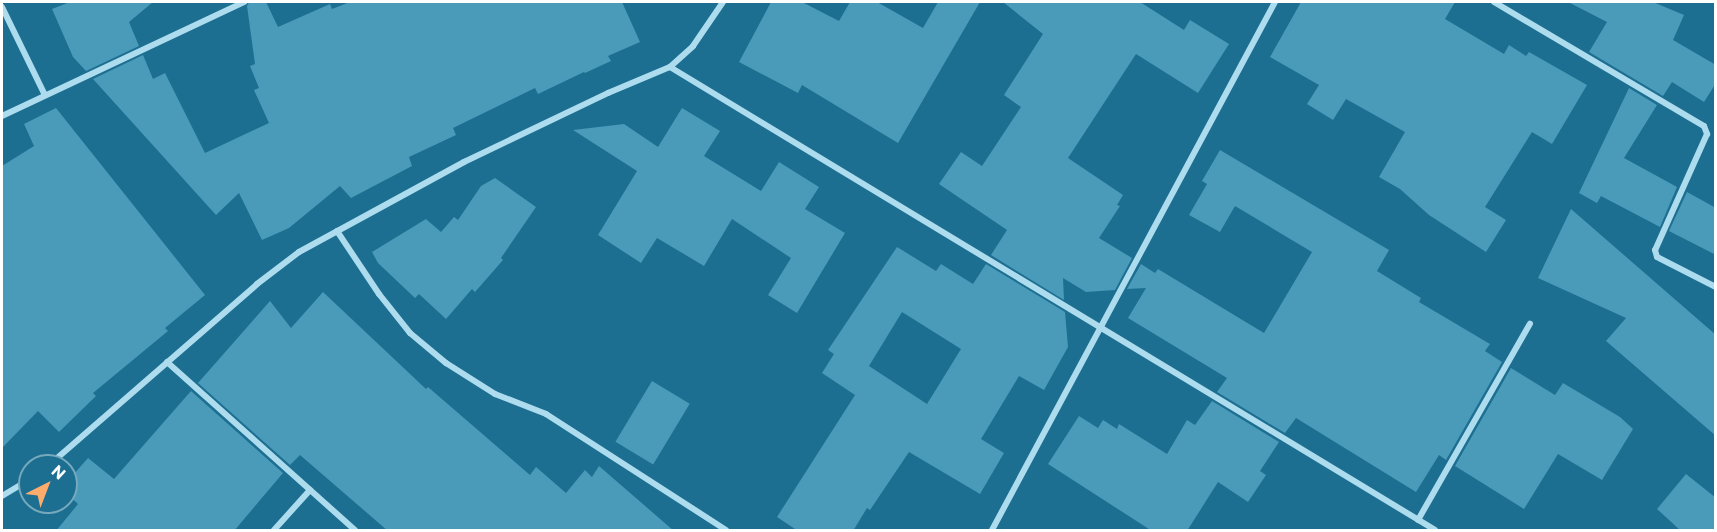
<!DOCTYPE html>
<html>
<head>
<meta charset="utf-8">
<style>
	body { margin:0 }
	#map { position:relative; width:1717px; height:532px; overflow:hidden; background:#1d6f91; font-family:Commissioner,sans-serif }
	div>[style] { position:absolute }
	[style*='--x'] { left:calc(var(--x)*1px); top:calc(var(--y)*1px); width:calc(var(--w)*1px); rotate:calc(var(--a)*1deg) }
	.building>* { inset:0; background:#4a9aba; transform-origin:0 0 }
	.minor>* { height:6px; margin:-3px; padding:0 3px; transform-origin:3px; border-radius:3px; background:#addcee }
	span { translate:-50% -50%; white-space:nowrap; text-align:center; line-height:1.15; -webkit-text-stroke:5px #1d6f91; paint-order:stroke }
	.frame { position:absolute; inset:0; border:3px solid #fff; pointer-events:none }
	.north { position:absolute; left:18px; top:454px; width:60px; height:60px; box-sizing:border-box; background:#1d6f91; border:2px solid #77a9bd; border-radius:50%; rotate:42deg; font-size:16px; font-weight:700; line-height:24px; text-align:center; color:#fff }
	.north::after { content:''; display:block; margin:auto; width:21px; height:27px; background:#fdac6c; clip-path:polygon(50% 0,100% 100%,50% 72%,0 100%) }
</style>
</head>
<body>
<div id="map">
	<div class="building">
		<i style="clip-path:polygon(70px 2px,153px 2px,129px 22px,139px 46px,86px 71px,73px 57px,52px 9px)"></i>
		<i style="clip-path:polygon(249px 2px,266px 2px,278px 27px,330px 4px,332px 9px,350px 2px,622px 2px,640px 42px,608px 56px,611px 61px,585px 73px,584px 72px,538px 94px,535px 88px,453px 128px,456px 135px,409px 157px,412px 166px,351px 198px,340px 186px,289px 228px,262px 240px,239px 193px,216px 215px,93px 79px,143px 55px,153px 79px,165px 73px,205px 153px,269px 123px,254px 90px,259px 88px,250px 66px,255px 64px,247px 6px)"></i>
		<i style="clip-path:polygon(771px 2px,802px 2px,839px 21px,850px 2px,877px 2px,923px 28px,938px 2px,980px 2px,898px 143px,802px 85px,798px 93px,739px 62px)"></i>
		<i style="clip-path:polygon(1003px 2px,1140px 2px,1184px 30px,1190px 20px,1229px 44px,1198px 93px,1136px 54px,1068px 158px,1123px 195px,1117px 205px,1120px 206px,1099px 238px,1132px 258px,1115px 290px,1086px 292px,1063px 278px,1064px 300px,991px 255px,1007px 230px,939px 184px,961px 152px,982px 166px,1021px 107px,1004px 95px,1043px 34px)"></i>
		<i style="clip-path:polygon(1301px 2px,1455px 2px,1445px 19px,1504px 54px,1509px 45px,1526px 56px,1529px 52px,1587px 85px,1552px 144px,1532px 132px,1485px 207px,1506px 220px,1486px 252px,1429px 215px,1400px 189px,1379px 177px,1405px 132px,1346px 99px,1333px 120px,1307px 104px,1319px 85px,1270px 57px)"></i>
		<i style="clip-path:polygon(1568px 2px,1653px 2px,1684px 15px,1673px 40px,1716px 65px,1716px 83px,1704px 102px,1672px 82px,1663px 96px,1589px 52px,1607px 22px)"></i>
		<i style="clip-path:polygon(1629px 88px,1657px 105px,1624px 158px,1677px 187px,1660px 227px,1601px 196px,1597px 203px,1579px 193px)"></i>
		<i style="clip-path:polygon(56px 108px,205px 295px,165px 328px,168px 331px,93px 393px,96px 396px,59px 432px,38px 411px,2px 448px,2px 166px,34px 146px,24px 124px)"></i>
		<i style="clip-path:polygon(682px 108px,720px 131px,704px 156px,761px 191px,779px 162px,819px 187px,805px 209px,845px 233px,797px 313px,768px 295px,791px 258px,732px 219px,704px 266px,657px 238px,641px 263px,598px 235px,637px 171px,573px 130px,624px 124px,658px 147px)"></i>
		<i style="clip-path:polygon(1220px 150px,1389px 250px,1377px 271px,1421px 298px,1419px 302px,1490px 344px,1485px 351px,1502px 362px,1446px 460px,1439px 455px,1416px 492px,1296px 418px,1285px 433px,1217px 392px,1227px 378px,1128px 318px,1146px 288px,1127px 289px,1141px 264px,1155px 273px,1158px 269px,1264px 333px,1312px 252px,1235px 206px,1220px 232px,1189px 215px,1207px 184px,1202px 181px)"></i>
		<i style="clip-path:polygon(495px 178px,536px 207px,501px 258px,503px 260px,475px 292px,472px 289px,446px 319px,419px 294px,415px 298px,378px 263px,372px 252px,426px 219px,441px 232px,454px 217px,458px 220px,481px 186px)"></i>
		<i style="clip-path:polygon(1687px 192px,1716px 208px,1716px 255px,1669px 231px)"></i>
		<i style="clip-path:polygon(1571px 209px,1716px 335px,1716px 436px,1606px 341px,1626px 318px,1538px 278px)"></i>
		<i style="clip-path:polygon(evenodd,897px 247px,936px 271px,941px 264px,973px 284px,986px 264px,1065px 312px,1068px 347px,1044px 390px,1019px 376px,981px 439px,1004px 453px,980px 494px,909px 452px,870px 510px,867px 508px,853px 531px,798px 531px,777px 517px,855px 395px,822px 373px,834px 354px,828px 350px,897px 247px,902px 312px,961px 349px,927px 404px,869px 366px,902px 312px)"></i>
		<i style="clip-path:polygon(323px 292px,426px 389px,428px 387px,530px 475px,536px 467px,566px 493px,585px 470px,592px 477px,599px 466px,674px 531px,388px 531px,300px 455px,290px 465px,198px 383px,270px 301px,291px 328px)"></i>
		<i style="clip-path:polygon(1511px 368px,1555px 395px,1563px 383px,1620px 417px,1633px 429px,1602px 480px,1558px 454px,1524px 509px,1455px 466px)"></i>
		<i style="left:652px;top:381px;width:44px;height:71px;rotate:31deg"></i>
		<i style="clip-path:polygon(191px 391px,283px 473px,234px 531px,56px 531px,78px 504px,66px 493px,66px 483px,88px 458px,114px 479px)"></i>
		<i style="clip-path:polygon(1212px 401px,1279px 442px,1260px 471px,1266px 475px,1248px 502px,1218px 482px,1187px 531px,1152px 531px,1048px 464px,1079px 416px,1098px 428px,1103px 420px,1117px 429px,1119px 424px,1167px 454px,1187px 420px,1195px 425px)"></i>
		<i style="clip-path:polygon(1686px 474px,1716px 498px,1716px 531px,1681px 531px,1657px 509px)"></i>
	</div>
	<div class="minor">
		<i style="--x:1494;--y:2;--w:244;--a:30.6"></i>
		<i style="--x:1704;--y:126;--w:9;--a:69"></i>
		<i style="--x:1707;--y:134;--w:127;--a:114.1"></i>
		<i style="--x:1655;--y:250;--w:7;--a:74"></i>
		<i style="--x:1657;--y:257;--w:66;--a:27"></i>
		<i style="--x:2;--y:7;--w:98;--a:64"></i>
		<i style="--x:670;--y:67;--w:894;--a:31.18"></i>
		<i style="--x:2;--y:116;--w:268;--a:-25.2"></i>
		<i style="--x:337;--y:231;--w:76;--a:56.3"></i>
		<i style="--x:379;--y:294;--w:50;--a:51.5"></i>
		<i style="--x:410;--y:333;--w:47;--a:39.8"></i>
		<i style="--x:446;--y:363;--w:58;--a:32.3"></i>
		<i style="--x:495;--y:394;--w:55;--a:21.4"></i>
		<i style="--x:546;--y:414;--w:214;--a:32.8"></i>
		<i style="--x:167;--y:362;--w:252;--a:41.8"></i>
		<i style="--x:48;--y:466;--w:277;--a:-41"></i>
		<i style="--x:257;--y:284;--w:53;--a:-37.3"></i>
		<i style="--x:299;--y:252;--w:188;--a:-28.6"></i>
		<i style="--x:464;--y:162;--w:160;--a:-25.6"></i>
		<i style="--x:608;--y:93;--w:67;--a:-22.8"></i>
		<i style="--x:670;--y:67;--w:31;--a:-42"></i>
		<i style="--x:693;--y:46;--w:53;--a:-55.7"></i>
		<i style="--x:2;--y:496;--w:33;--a:-31"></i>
		<i style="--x:1418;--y:520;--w:226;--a:-60.3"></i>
		<i style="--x:274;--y:530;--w:54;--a:-48"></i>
		<i style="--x:992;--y:530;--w:599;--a:-61.81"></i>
	</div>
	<div class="frame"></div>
	<div class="north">N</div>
</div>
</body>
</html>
